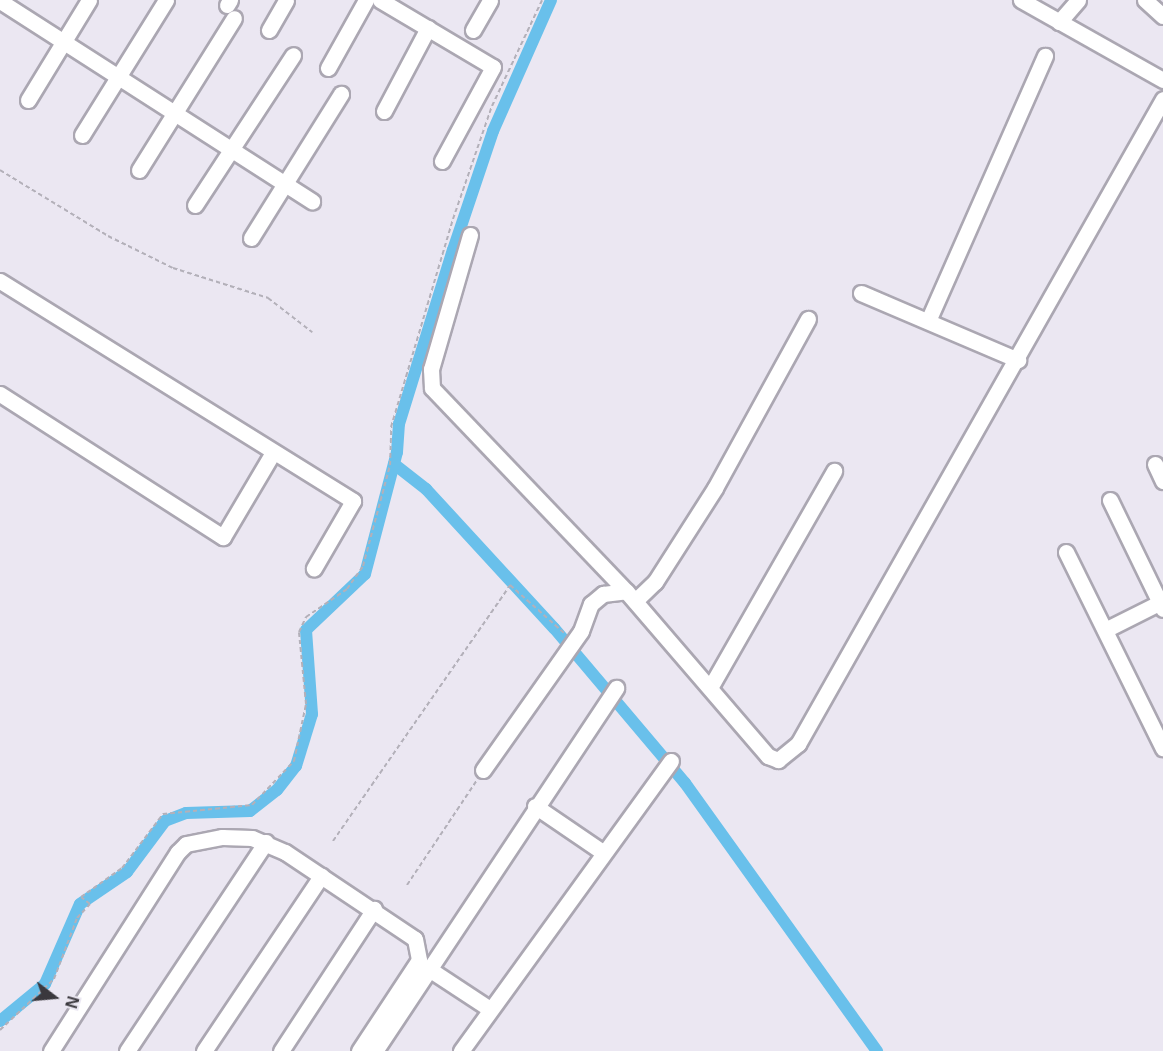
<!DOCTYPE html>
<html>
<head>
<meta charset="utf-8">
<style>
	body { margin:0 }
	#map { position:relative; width:1163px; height:1051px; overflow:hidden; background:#ebe7f2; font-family:Arial,sans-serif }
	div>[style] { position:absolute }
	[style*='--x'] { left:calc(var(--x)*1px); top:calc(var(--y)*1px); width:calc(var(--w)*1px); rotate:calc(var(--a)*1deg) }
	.canal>* { height:12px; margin:-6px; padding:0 6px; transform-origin:6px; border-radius:6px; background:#69c0eb }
	.path>* { height:2px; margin-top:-1px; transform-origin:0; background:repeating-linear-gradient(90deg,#b3b0b9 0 4.5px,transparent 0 7.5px) }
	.roads { filter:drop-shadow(2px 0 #aba7b2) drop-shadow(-2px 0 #aba7b2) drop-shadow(0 2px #aba7b2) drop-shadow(0 -2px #aba7b2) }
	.minor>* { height:15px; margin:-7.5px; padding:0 7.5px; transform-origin:7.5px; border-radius:7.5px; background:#fff }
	span { translate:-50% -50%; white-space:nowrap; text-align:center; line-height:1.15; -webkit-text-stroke:5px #ebe7f2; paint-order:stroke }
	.north { position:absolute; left:24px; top:967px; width:60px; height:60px; -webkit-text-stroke:4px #ebe7f2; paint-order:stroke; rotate:106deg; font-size:16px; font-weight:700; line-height:24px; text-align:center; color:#3a383d }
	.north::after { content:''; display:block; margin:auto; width:21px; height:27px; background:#3a383d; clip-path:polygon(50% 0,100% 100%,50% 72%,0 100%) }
</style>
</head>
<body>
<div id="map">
	<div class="canal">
		<i style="--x:394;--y:464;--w:41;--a:38"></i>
		<i style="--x:426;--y:489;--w:189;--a:47.4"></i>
		<i style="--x:554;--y:628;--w:203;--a:49.8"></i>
		<i style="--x:685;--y:783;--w:330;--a:54.4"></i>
		<i style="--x:0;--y:1021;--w:58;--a:-39.4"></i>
		<i style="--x:45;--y:984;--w:87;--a:-66.4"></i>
		<i style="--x:80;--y:904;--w:57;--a:-34.2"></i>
		<i style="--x:127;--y:872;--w:64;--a:-53.3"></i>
		<i style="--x:165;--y:821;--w:22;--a:-21"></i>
		<i style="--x:186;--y:813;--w:64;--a:-1.8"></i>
		<i style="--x:250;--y:811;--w:34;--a:-38"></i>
		<i style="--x:277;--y:790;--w:31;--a:-52"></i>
		<i style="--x:296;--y:766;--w:54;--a:-72.9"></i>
		<i style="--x:312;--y:714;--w:84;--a:-94.1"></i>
		<i style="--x:306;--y:630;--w:81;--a:-43.5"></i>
		<i style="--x:365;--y:574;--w:126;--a:-75.3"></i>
		<i style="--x:397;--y:452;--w:28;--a:-86"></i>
		<i style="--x:399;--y:424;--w:182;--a:-72.8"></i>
		<i style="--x:453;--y:250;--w:126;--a:-71.4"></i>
		<i style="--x:493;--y:131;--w:143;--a:-66.1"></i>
	</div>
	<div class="path">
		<i style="--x:0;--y:170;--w:127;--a:31.4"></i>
		<i style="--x:108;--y:236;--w:72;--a:26.2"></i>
		<i style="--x:173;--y:268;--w:100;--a:17.5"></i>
		<i style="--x:268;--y:298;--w:56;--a:37.7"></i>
		<i style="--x:333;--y:841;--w:311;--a:-55.3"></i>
		<i style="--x:510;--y:585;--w:72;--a:41.6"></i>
		<i style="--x:407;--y:885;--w:126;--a:-56.3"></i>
		<i style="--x:0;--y:1030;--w:74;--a:-43.4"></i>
		<i style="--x:54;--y:979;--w:65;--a:-69.3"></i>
		<i style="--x:77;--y:918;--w:19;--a:-47"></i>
		<i style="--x:90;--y:904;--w:11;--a:-142"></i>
		<i style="--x:81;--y:897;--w:50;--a:-35.3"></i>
		<i style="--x:122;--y:868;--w:68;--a:-52.8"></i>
		<i style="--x:163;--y:814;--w:89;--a:-5.8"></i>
		<i style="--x:252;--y:805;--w:61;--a:-46.3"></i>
		<i style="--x:294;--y:761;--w:58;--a:-78.1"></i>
		<i style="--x:306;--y:704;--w:72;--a:-95.6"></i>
		<i style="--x:299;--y:632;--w:17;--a:-65"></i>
		<i style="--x:306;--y:617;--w:50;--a:-34.3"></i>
		<i style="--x:347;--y:589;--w:28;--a:-55"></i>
		<i style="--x:363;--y:566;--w:105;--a:-75"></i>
		<i style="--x:390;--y:465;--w:38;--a:-88"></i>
		<i style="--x:391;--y:427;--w:217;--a:-73.4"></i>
		<i style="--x:453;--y:219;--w:120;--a:-71"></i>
		<i style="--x:492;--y:106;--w:117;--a:-64.7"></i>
	</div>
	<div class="roads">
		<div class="minor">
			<i style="--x:380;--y:0;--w:131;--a:30.7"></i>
			<i style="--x:493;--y:67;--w:107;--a:118.5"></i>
			<i style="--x:1021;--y:0;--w:163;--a:29.4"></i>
			<i style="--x:1145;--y:0;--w:24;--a:42"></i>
			<i style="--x:0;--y:1;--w:371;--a:32.7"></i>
			<i style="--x:227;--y:5;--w:6;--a:-59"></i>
			<i style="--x:1059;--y:22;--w:29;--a:-49"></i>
			<i style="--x:269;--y:30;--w:34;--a:-60"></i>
			<i style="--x:473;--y:30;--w:34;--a:-60"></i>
			<i style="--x:328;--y:68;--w:78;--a:-60.8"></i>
			<i style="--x:28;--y:100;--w:117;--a:-58.6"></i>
			<i style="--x:384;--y:111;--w:94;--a:-62.1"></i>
			<i style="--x:82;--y:135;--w:159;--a:-58.1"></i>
			<i style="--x:139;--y:170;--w:179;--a:-58"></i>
			<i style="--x:195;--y:205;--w:179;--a:-56.8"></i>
			<i style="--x:470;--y:235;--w:140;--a:106.2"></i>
			<i style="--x:431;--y:369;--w:19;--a:87"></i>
			<i style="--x:432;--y:388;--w:281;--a:46.3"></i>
			<i style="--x:626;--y:591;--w:218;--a:49.3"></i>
			<i style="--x:768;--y:756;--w:11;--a:22"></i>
			<i style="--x:778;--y:760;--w:26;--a:-39"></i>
			<i style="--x:798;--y:744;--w:741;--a:-60.49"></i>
			<i style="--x:251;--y:238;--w:170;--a:-58"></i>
			<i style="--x:0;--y:281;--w:416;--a:31.9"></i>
			<i style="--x:353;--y:501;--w:78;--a:120.2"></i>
			<i style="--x:861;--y:293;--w:171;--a:23.1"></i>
			<i style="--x:928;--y:321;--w:290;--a:-66.2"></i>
			<i style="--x:0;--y:394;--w:265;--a:32.7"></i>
			<i style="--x:223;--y:537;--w:96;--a:-59.4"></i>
			<i style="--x:1155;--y:464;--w:19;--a:65"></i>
			<i style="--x:1110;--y:500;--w:121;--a:64.1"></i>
			<i style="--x:1066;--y:552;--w:219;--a:63.7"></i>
			<i style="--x:635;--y:601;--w:28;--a:-44"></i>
			<i style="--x:655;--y:582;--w:112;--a:-57.4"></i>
			<i style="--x:715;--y:488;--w:193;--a:-61.2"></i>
			<i style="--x:1105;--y:630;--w:65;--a:-26.6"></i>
			<i style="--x:711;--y:686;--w:248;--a:-60.2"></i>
			<i style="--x:483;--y:770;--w:170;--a:-54.8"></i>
			<i style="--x:581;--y:631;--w:29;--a:-70"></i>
			<i style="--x:591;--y:604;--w:16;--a:-40"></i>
			<i style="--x:603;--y:594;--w:23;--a:-7"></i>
			<i style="--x:535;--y:806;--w:83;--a:34.3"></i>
			<i style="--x:429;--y:969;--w:73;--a:33.3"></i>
			<i style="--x:51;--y:1051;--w:236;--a:-57.5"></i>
			<i style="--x:178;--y:852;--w:11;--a:-45"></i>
			<i style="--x:186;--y:844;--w:37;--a:-11"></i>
			<i style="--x:222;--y:837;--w:30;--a:2"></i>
			<i style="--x:252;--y:838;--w:36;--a:23"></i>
			<i style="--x:285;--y:852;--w:156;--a:33.8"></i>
			<i style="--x:415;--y:939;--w:21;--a:79"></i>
			<i style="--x:419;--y:960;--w:109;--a:123.4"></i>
			<i style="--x:127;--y:1051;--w:251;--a:-56.4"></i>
			<i style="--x:204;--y:1051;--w:211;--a:-56.2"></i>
			<i style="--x:281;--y:1051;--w:170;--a:-56.8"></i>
			<i style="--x:375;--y:1051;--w:436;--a:-56.4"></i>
			<i style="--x:461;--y:1051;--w:358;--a:-54.1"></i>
		</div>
	</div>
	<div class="north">N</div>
</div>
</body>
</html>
